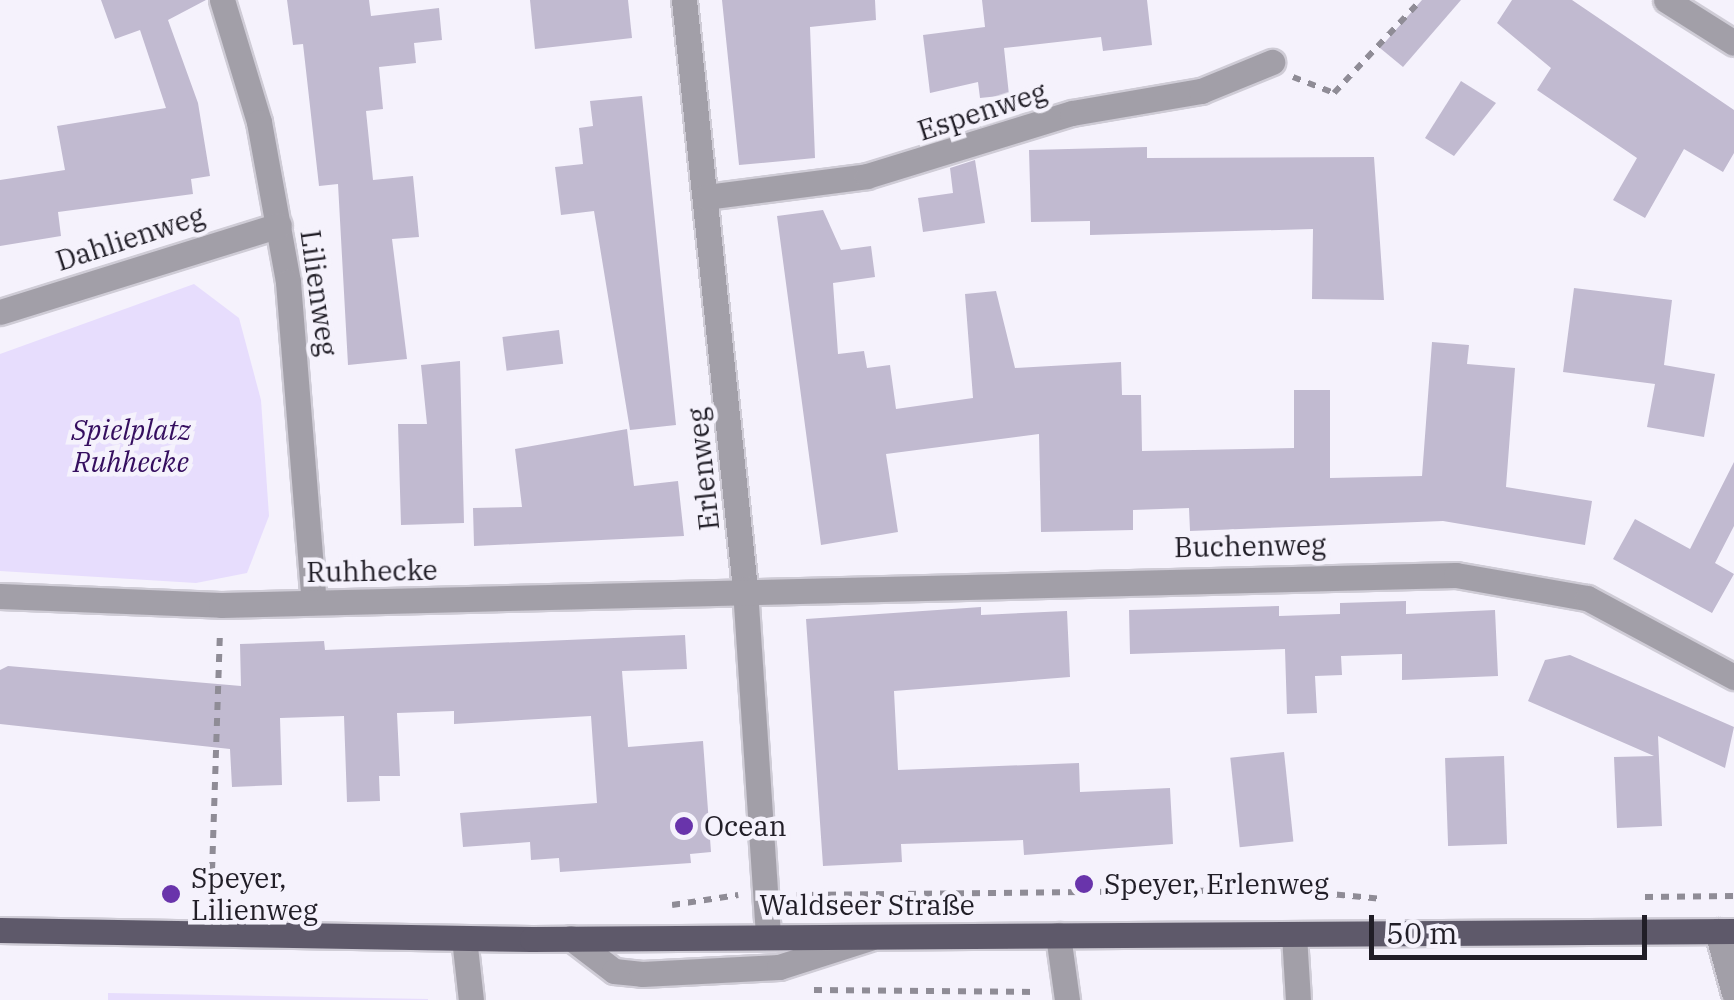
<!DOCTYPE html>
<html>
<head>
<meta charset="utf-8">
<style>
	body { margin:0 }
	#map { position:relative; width:1734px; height:1000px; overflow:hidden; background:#f5f2fc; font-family:"IBM Plex Serif",serif }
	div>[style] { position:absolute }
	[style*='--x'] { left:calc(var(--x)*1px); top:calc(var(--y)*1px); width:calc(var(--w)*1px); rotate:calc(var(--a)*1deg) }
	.green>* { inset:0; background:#e7ddfd }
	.building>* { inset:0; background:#c1bad0; transform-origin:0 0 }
	.path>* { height:6px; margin-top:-3px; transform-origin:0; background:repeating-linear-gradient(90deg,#8f8c96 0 8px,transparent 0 16px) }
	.roads { filter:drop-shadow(2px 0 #cfccd6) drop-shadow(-2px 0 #cfccd6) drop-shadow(0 2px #cfccd6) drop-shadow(0 -2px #cfccd6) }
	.minor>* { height:25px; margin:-12.5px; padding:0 12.5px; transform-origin:12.5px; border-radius:12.5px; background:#a29fa8 }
	.major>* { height:25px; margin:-12.5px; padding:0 12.5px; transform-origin:12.5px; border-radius:12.5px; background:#5e596a }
	.dots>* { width:28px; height:28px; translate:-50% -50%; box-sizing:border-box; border:5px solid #f5f2fc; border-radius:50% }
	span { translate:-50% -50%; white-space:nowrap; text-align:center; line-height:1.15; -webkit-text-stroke:9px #f5f2fc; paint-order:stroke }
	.street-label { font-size:28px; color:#211e27 }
	.park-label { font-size:28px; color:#350e5f; font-style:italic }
	.poi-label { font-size:28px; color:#211e27 }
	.left { translate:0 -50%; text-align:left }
	.scale { position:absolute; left:1369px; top:915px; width:278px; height:45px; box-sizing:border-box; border:5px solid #211e27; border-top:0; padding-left:12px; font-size:30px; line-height:35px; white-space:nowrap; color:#211e27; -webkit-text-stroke:8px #f5f2fc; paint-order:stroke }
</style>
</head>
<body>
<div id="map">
	<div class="green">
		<i style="clip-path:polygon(194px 284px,239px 318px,261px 400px,269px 516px,247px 573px,196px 583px,0 571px,0 354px)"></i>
		<i style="clip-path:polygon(108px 993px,428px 999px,428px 1000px,108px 1000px)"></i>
	</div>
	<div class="building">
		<i style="clip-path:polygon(101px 0,206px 0,168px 20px,198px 103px,210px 176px,191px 179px,193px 194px,58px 212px,61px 236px,0 246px,0 180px,65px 170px,57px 126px,166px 108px,140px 30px,115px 39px)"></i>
		<i style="clip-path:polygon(287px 0,369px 0,371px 16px,439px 8px,442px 40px,414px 43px,416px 63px,379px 67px,383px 109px,366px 111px,373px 180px,413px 176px,419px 237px,392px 239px,407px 359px,348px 365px,338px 184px,319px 186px,303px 44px,293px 45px)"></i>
		<i style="clip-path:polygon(530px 0,628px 0,632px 38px,535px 49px)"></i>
		<i style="clip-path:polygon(722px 0,875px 0,876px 20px,810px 27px,815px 158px,739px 165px)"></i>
		<i style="clip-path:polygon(982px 0,1147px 0,1152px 45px,1103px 51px,1101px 37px,1004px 48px,1009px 95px,980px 98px,978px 82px,930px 93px,923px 35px,985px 27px)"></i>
		<i style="clip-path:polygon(1422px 0,1461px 0,1403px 67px,1380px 48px)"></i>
		<i style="clip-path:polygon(1512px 0,1572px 0,1734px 110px,1734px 153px,1723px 172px,1684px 149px,1645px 218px,1613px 200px,1637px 158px,1537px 90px,1551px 68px,1497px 23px)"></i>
		<i style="clip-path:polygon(1461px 81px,1496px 103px,1454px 156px,1425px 138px)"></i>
		<i style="clip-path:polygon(642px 96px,676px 425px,630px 430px,594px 211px,561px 215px,555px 167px,583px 164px,579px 128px,593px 126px,590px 101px)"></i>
		<i style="clip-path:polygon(1147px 147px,1147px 158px,1374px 157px,1384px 300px,1312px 299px,1313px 229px,1090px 235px,1090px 221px,1031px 222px,1029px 150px)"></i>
		<i style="clip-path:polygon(975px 160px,985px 223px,923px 232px,918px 198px,953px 193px,950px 168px)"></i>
		<i style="clip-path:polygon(823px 210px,841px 250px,871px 246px,875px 277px,833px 283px,838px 354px,864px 351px,867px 368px,890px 365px,896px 409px,973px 398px,965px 294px,996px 291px,1015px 368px,1121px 362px,1122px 395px,1141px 395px,1142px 451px,1294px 448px,1294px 390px,1330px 390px,1330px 478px,1422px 476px,1432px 342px,1469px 345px,1467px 364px,1515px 368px,1506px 487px,1592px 501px,1585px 545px,1443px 521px,1190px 531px,1189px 508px,1133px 510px,1133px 530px,1041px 532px,1039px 434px,886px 454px,898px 532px,821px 545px,777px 216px)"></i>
		<i style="clip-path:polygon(1574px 288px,1672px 300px,1664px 365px,1715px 374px,1704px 437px,1647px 427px,1655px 384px,1563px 372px)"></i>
		<i style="left:559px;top:330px;width:34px;height:57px;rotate:83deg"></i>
		<i style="clip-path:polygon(460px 361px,464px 523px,401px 525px,398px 424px,427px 424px,421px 365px)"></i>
		<i style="clip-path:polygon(627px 429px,634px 486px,678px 481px,684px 536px,474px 546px,473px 508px,522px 507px,515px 449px)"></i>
		<i style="clip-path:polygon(1734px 462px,1734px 526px,1715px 563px,1734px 574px,1712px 613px,1613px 559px,1635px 519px,1690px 549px)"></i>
		<i style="clip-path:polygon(1406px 601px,1406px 614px,1495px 610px,1498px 676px,1402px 680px,1402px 654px,1341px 656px,1342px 675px,1315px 676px,1317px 713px,1287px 714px,1285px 649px,1130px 654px,1129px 610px,1279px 606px,1279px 616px,1340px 614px,1340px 603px)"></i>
		<i style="clip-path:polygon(981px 607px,981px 615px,1067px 611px,1070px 677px,894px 691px,898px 770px,1079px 763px,1080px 792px,1170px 788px,1173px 844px,1024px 855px,1023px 840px,901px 844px,902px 862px,823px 866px,806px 619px)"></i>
		<i style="clip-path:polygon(685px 635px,687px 669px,622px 671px,628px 747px,703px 741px,711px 852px,690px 854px,691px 863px,560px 872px,559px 858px,531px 860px,530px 842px,463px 847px,460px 813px,597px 803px,591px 716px,454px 724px,454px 711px,397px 713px,400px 776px,379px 776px,380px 801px,347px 802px,344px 716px,280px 718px,282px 785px,232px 787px,230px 749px,0 724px,0 670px,8px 666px,241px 686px,240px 644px,324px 641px,325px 650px)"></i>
		<i style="clip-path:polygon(1570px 655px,1734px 727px,1725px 768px,1658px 736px,1662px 826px,1617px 828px,1614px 757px,1654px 756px,1528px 701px,1545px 660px)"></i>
		<i style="left:1284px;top:752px;width:90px;height:54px;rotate:84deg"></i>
		<i style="left:1504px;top:756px;width:88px;height:59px;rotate:88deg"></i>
	</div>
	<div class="path">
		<i style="--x:1293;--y:77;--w:44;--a:21.3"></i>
		<i style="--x:1334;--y:93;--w:127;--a:-46.9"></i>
		<i style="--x:796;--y:895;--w:493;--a:-0.6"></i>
		<i style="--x:1289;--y:890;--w:94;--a:5.5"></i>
		<i style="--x:1645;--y:897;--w:89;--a:-0.6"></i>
		<i style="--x:211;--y:902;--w:266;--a:-88.1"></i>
		<i style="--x:672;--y:905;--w:67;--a:-8.6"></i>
		<i style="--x:814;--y:990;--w:222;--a:0.5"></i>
	</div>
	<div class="roads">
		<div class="minor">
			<i style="--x:222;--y:0;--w:127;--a:73.1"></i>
			<i style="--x:259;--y:122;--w:163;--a:79.7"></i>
			<i style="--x:288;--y:282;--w:321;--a:85.4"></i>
			<i style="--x:684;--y:0;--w:592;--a:84.09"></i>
			<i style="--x:745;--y:589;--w:346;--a:86.2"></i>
			<i style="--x:1666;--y:0;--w:80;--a:32.3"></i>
			<i style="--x:706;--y:197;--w:162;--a:-7.4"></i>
			<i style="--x:867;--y:176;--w:214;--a:-17.1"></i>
			<i style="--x:1072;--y:113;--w:131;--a:-9.7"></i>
			<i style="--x:1201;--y:91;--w:77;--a:-22.2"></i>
			<i style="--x:0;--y:312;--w:292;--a:-17.3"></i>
			<i style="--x:0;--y:596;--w:221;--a:2.3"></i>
			<i style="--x:221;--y:605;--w:1235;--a:-1.39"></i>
			<i style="--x:1456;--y:575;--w:133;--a:10"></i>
			<i style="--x:1587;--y:598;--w:167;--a:28.3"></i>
			<i style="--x:1717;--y:931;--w:64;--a:74.7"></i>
			<i style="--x:1058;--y:935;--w:66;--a:82.1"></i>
			<i style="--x:1294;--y:935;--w:65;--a:86.5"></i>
			<i style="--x:464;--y:938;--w:62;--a:83.6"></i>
			<i style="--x:571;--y:938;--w:54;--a:37.5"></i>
			<i style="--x:614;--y:971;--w:28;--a:6"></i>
			<i style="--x:642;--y:974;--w:137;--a:-2.9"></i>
			<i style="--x:779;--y:967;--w:96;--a:-17.7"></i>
		</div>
		<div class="major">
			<i style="--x:0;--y:930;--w:532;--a:0.97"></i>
			<i style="--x:532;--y:939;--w:1202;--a:-0.38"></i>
		</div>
	</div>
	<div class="dots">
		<i style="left:684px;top:826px;background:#6934ab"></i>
		<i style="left:1084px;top:884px;background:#6934ab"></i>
		<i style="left:171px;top:894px;background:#6934ab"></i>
	</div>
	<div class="street-label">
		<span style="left:982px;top:111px;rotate:-18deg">Espenweg</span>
		<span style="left:130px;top:238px;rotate:-18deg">Dahlienweg</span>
		<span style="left:319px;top:293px;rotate:82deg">Lilienweg</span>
		<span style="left:703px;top:469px;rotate:-96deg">Erlenweg</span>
		<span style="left:1250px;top:546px;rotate:-1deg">Buchenweg</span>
		<span style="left:372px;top:571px;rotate:-1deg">Ruhhecke</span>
		<span style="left:867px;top:905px">Waldseer Straße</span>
	</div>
	<div class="park-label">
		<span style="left:131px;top:446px">Spielplatz<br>Ruhhecke</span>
	</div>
	<div class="poi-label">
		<span class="left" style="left:704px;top:826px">Ocean</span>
		<span class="left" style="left:191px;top:894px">Speyer,<br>Lilienweg</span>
		<span class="left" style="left:1104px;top:884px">Speyer, Erlenweg</span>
	</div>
	<div class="scale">50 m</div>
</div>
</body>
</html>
